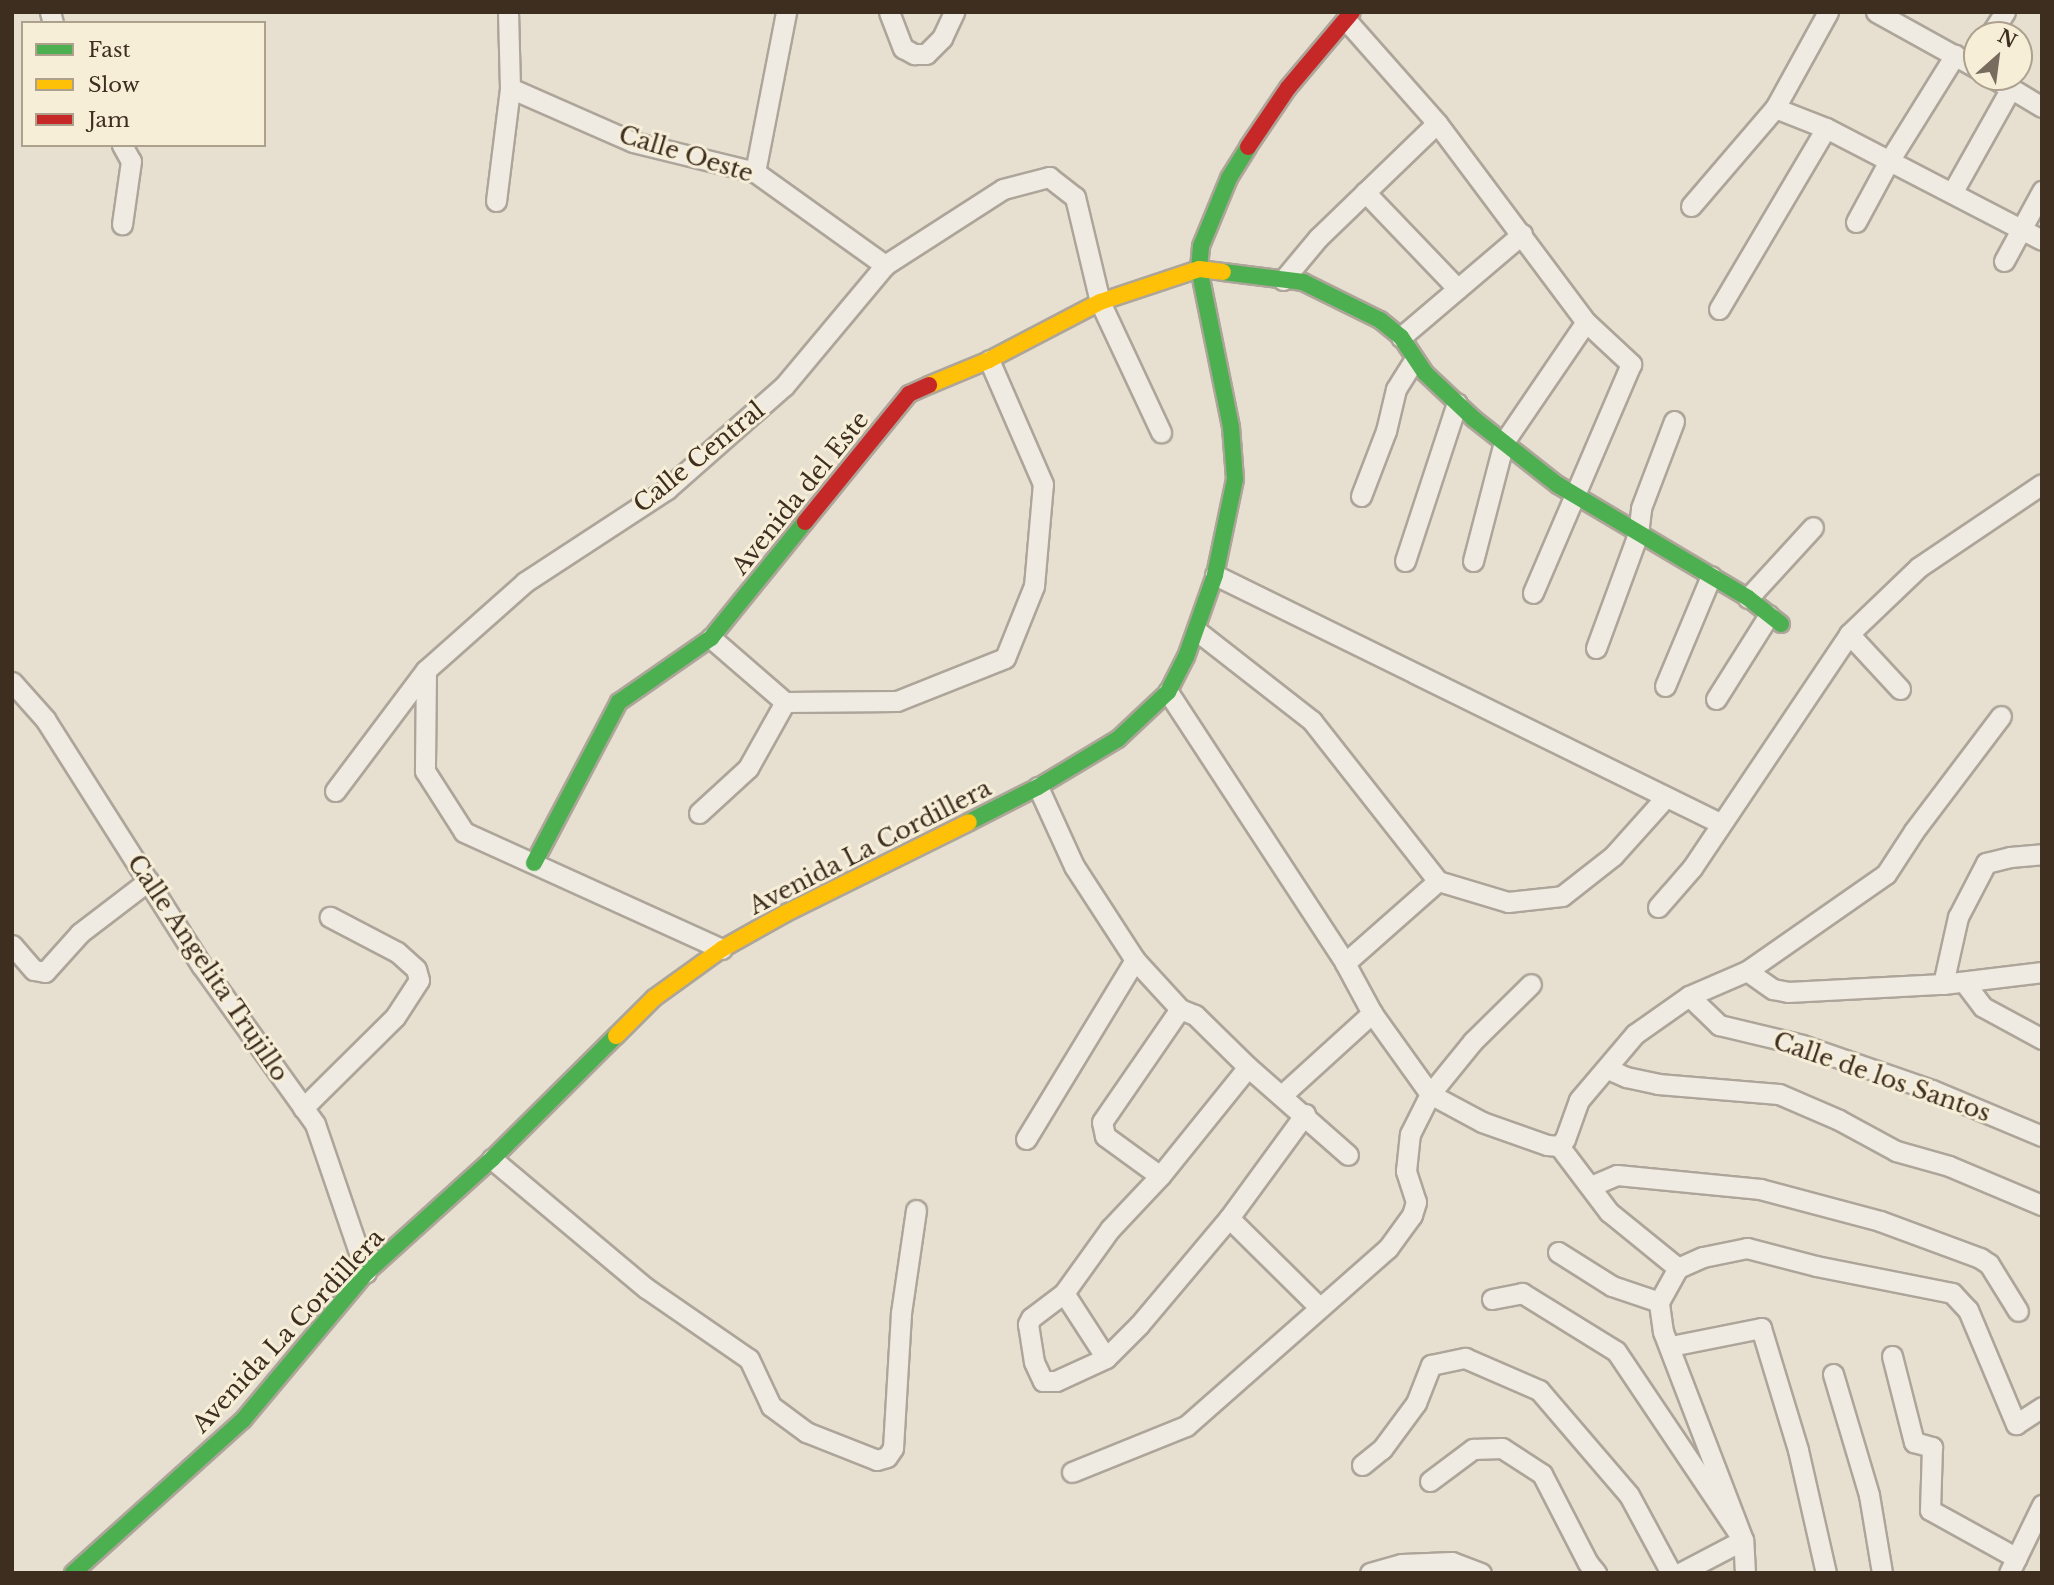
<!DOCTYPE html>
<html>
<head>
<meta charset="utf-8">
<style>
	body { margin:0 }
	#map { position:relative; width:2054px; height:1585px; overflow:hidden; background:#e7e0d1; font-family:"Libre Baskerville",serif }
	div>[style] { position:absolute }
	[style*='--x'] { left:calc(var(--x)*1px); top:calc(var(--y)*1px); width:calc(var(--w)*1px); rotate:calc(var(--a)*1deg) }
	.roads { filter:drop-shadow(2px 0 #ada599) drop-shadow(-2px 0 #ada599) drop-shadow(0 2px #ada599) drop-shadow(0 -2px #ada599) }
	.street>* { height:19px; margin:-9.5px; padding:0 9.5px; transform-origin:9.5px; border-radius:9.5px; background:#efebe3 }
	.fast>* { height:16px; margin:-8px; padding:0 8px; transform-origin:8px; border-radius:8px; background:#4caf50 }
	.slow>* { height:16px; margin:-8px; padding:0 8px; transform-origin:8px; border-radius:8px; background:#ffc107 }
	.jam>* { height:16px; margin:-8px; padding:0 8px; transform-origin:8px; border-radius:8px; background:#c62828 }
	span { translate:-50% -50%; white-space:nowrap; text-align:center; line-height:1.15; -webkit-text-stroke:6px #f7eed8; paint-order:stroke }
	.street-label { font-size:24px; color:#3d2e20 }
	.frame { position:absolute; inset:0; border:14px solid #3d2e20; pointer-events:none }
	.legend { position:absolute; left:21px; top:21px; width:245px; height:126px; box-sizing:border-box; background:#f7eed8; border:2px solid #ada18e; margin:0; padding:9px 12px; list-style:none; font-size:21px; color:#3d2e20 }
	.legend li { display:flex; align-items:center; gap:14px; height:35px }
	.legend b { width:35px; border:2px solid #ada18e }
	.north { position:absolute; left:1963px; top:21px; width:70px; height:70px; box-sizing:border-box; background:#f7eed8; border:2px solid #ada18e; border-radius:50%; rotate:28deg; font-size:19px; font-weight:700; line-height:28px; text-align:center; color:#3d2e20 }
	.north::after { content:''; display:block; margin:auto; width:24px; height:32px; background:#786c5e; clip-path:polygon(50% 0,100% 100%,50% 72%,0 100%) }
</style>
</head>
<body>
<div id="map">
	<div class="roads">
		<div class="street">
			<i style="--x:50;--y:12;--w:11;--a:75"></i>
			<i style="--x:889;--y:12;--w:39;--a:69"></i>
			<i style="--x:903;--y:48;--w:13;--a:29"></i>
			<i style="--x:914;--y:54;--w:12;--a:0"></i>
			<i style="--x:926;--y:54;--w:23;--a:-45"></i>
			<i style="--x:942;--y:38;--w:29;--a:-65"></i>
			<i style="--x:1876;--y:12;--w:115;--a:29"></i>
			<i style="--x:1346;--y:20;--w:137;--a:48.5"></i>
			<i style="--x:1437;--y:123;--w:249;--a:53.2"></i>
			<i style="--x:1586;--y:322;--w:62;--a:43"></i>
			<i style="--x:1631;--y:364;--w:249;--a:113.2"></i>
			<i style="--x:1990;--y:35;--w:27;--a:-57"></i>
			<i style="--x:1992;--y:77;--w:58;--a:31"></i>
			<i style="--x:510;--y:88;--w:134;--a:23.7"></i>
			<i style="--x:633;--y:142;--w:126;--a:13.8"></i>
			<i style="--x:755;--y:172;--w:160;--a:35.6"></i>
			<i style="--x:1775;--y:108;--w:55;--a:21.4"></i>
			<i style="--x:1826;--y:128;--w:243;--a:27.4"></i>
			<i style="--x:122;--y:145;--w:18;--a:61"></i>
			<i style="--x:131;--y:161;--w:64;--a:98.1"></i>
			<i style="--x:755;--y:172;--w:163;--a:-79"></i>
			<i style="--x:1365;--y:192;--w:134;--a:46.2"></i>
			<i style="--x:1952;--y:193;--w:120;--a:-60.7"></i>
			<i style="--x:496;--y:201;--w:114;--a:-82.9"></i>
			<i style="--x:510;--y:88;--w:76;--a:-91.5"></i>
			<i style="--x:1691;--y:206;--w:129;--a:-49.4"></i>
			<i style="--x:1775;--y:108;--w:110;--a:-61.1"></i>
			<i style="--x:1856;--y:222;--w:69;--a:-61.6"></i>
			<i style="--x:1889;--y:161;--w:125;--a:-58.1"></i>
			<i style="--x:2004;--y:261;--w:80;--a:-61.5"></i>
			<i style="--x:1283;--y:280;--w:55;--a:-50.2"></i>
			<i style="--x:1318;--y:238;--w:165;--a:-44"></i>
			<i style="--x:1719;--y:309;--w:210;--a:-59.4"></i>
			<i style="--x:1401;--y:337;--w:159;--a:-40.4"></i>
			<i style="--x:1361;--y:496;--w:70;--a:-69"></i>
			<i style="--x:1386;--y:431;--w:43;--a:-76.6"></i>
			<i style="--x:1396;--y:389;--w:34;--a:-58"></i>
			<i style="--x:1405;--y:561;--w:166;--a:-71.8"></i>
			<i style="--x:1473;--y:561;--w:123;--a:-75.4"></i>
			<i style="--x:1504;--y:442;--w:145;--a:-55.7"></i>
			<i style="--x:1215;--y:575;--w:563;--a:26.16"></i>
			<i style="--x:1748;--y:598;--w:96;--a:-47.5"></i>
			<i style="--x:1197;--y:631;--w:146;--a:38"></i>
			<i style="--x:1312;--y:721;--w:204;--a:51.8"></i>
			<i style="--x:1438;--y:881;--w:73;--a:16.7"></i>
			<i style="--x:1508;--y:902;--w:54;--a:-6.3"></i>
			<i style="--x:1562;--y:896;--w:65;--a:-38.1"></i>
			<i style="--x:1613;--y:856;--w:79;--a:-48.1"></i>
			<i style="--x:711;--y:638;--w:98;--a:40.9"></i>
			<i style="--x:785;--y:702;--w:112;--a:-0.5"></i>
			<i style="--x:897;--y:701;--w:116;--a:-21.7"></i>
			<i style="--x:1005;--y:658;--w:78;--a:-68.1"></i>
			<i style="--x:1034;--y:586;--w:102;--a:-85"></i>
			<i style="--x:1043;--y:484;--w:135;--a:-113.5"></i>
			<i style="--x:1596;--y:648;--w:121;--a:-69.8"></i>
			<i style="--x:1638;--y:534;--w:26;--a:-83"></i>
			<i style="--x:1641;--y:508;--w:93;--a:-69.2"></i>
			<i style="--x:426;--y:670;--w:101;--a:90.6"></i>
			<i style="--x:425;--y:771;--w:72;--a:57.4"></i>
			<i style="--x:464;--y:832;--w:283;--a:24.4"></i>
			<i style="--x:12;--y:682;--w:50;--a:48.3"></i>
			<i style="--x:45;--y:719;--w:293;--a:57.6"></i>
			<i style="--x:202;--y:966;--w:194;--a:54.4"></i>
			<i style="--x:315;--y:1124;--w:157;--a:71.1"></i>
			<i style="--x:1665;--y:686;--w:119;--a:-67.3"></i>
			<i style="--x:1900;--y:689;--w:75;--a:-132.8"></i>
			<i style="--x:1849;--y:634;--w:97;--a:-43.7"></i>
			<i style="--x:1919;--y:567;--w:148;--a:-34"></i>
			<i style="--x:1168;--y:692;--w:324;--a:56.8"></i>
			<i style="--x:1345;--y:963;--w:57;--a:61.6"></i>
			<i style="--x:1372;--y:1013;--w:100;--a:54.4"></i>
			<i style="--x:1430;--y:1094;--w:59;--a:28.3"></i>
			<i style="--x:1482;--y:1122;--w:69;--a:19.5"></i>
			<i style="--x:1547;--y:1145;--w:12;--a:5"></i>
			<i style="--x:1559;--y:1146;--w:9;--a:-49"></i>
			<i style="--x:1565;--y:1139;--w:41;--a:-70.3"></i>
			<i style="--x:1579;--y:1100;--w:87;--a:-49.7"></i>
			<i style="--x:1635;--y:1034;--w:66;--a:-35.1"></i>
			<i style="--x:1689;--y:996;--w:63;--a:-23.3"></i>
			<i style="--x:1747;--y:971;--w:169;--a:-34.9"></i>
			<i style="--x:1886;--y:874;--w:51;--a:-56.9"></i>
			<i style="--x:1914;--y:831;--w:144;--a:-52.9"></i>
			<i style="--x:1716;--y:699;--w:99;--a:-57.8"></i>
			<i style="--x:1038;--y:787;--w:87;--a:65.5"></i>
			<i style="--x:1074;--y:866;--w:112;--a:57"></i>
			<i style="--x:1135;--y:960;--w:67;--a:47.4"></i>
			<i style="--x:335;--y:791;--w:151;--a:-53.1"></i>
			<i style="--x:426;--y:670;--w:132;--a:-41.6"></i>
			<i style="--x:525;--y:582;--w:170;--a:-33.2"></i>
			<i style="--x:667;--y:489;--w:156;--a:-41.4"></i>
			<i style="--x:784;--y:386;--w:158;--a:-50.1"></i>
			<i style="--x:885;--y:265;--w:140;--a:-32.8"></i>
			<i style="--x:1003;--y:189;--w:48;--a:-14.6"></i>
			<i style="--x:1049;--y:177;--w:33;--a:38"></i>
			<i style="--x:1075;--y:197;--w:108;--a:76.6"></i>
			<i style="--x:1100;--y:302;--w:144;--a:64.9"></i>
			<i style="--x:699;--y:813;--w:67;--a:-42.6"></i>
			<i style="--x:748;--y:768;--w:76;--a:-60.7"></i>
			<i style="--x:1658;--y:907;--w:52;--a:-48.9"></i>
			<i style="--x:1692;--y:868;--w:282;--a:-56.1"></i>
			<i style="--x:12;--y:945;--w:33;--a:49"></i>
			<i style="--x:34;--y:970;--w:11;--a:10"></i>
			<i style="--x:45;--y:972;--w:52;--a:-48.1"></i>
			<i style="--x:80;--y:933;--w:86;--a:-37.4"></i>
			<i style="--x:1345;--y:963;--w:124;--a:-41.4"></i>
			<i style="--x:1747;--y:971;--w:32;--a:35"></i>
			<i style="--x:1773;--y:989;--w:15;--a:11"></i>
			<i style="--x:1788;--y:992;--w:155;--a:-3"></i>
			<i style="--x:1943;--y:984;--w:100;--a:-6.9"></i>
			<i style="--x:1964;--y:982;--w:31;--a:53"></i>
			<i style="--x:1983;--y:1007;--w:67;--a:28.5"></i>
			<i style="--x:1943;--y:984;--w:69;--a:-77.4"></i>
			<i style="--x:1958;--y:917;--w:61;--a:-62.6"></i>
			<i style="--x:1986;--y:863;--w:25;--a:-14"></i>
			<i style="--x:2010;--y:857;--w:32;--a:-5"></i>
			<i style="--x:1689;--y:996;--w:42;--a:44"></i>
			<i style="--x:1719;--y:1025;--w:85;--a:13.5"></i>
			<i style="--x:1802;--y:1045;--w:138;--a:19.1"></i>
			<i style="--x:1932;--y:1090;--w:119;--a:22.7"></i>
			<i style="--x:1248;--y:1067;--w:140;--a:128.9"></i>
			<i style="--x:1160;--y:1176;--w:73;--a:133.3"></i>
			<i style="--x:1110;--y:1229;--w:79;--a:125.7"></i>
			<i style="--x:1064;--y:1293;--w:41;--a:142.9"></i>
			<i style="--x:1031;--y:1318;--w:7;--a:117"></i>
			<i style="--x:1028;--y:1324;--w:38;--a:81"></i>
			<i style="--x:1034;--y:1362;--w:21;--a:65"></i>
			<i style="--x:1043;--y:1381;--w:13;--a:0"></i>
			<i style="--x:1056;--y:1381;--w:55;--a:-24.7"></i>
			<i style="--x:1106;--y:1358;--w:47;--a:-45"></i>
			<i style="--x:1139;--y:1325;--w:140;--a:-49.9"></i>
			<i style="--x:1229;--y:1218;--w:129;--a:-53.8"></i>
			<i style="--x:1608;--y:1069;--w:20;--a:24"></i>
			<i style="--x:1626;--y:1077;--w:33;--a:12"></i>
			<i style="--x:1658;--y:1084;--w:121;--a:4.7"></i>
			<i style="--x:1779;--y:1094;--w:65;--a:23.4"></i>
			<i style="--x:1839;--y:1120;--w:65;--a:28.5"></i>
			<i style="--x:1896;--y:1151;--w:55;--a:15.8"></i>
			<i style="--x:1949;--y:1166;--w:101;--a:22.8"></i>
			<i style="--x:1282;--y:1095;--w:122;--a:-42.3"></i>
			<i style="--x:303;--y:1108;--w:129;--a:-44.7"></i>
			<i style="--x:395;--y:1017;--w:44;--a:-57"></i>
			<i style="--x:419;--y:980;--w:11;--a:-105"></i>
			<i style="--x:416;--y:969;--w:25;--a:-138"></i>
			<i style="--x:397;--y:952;--w:76;--a:-152.4"></i>
			<i style="--x:1026;--y:1139;--w:210;--a:-58.7"></i>
			<i style="--x:1559;--y:1146;--w:83;--a:52.9"></i>
			<i style="--x:1609;--y:1212;--w:89;--a:39.1"></i>
			<i style="--x:492;--y:1159;--w:201;--a:40"></i>
			<i style="--x:646;--y:1288;--w:125;--a:34.6"></i>
			<i style="--x:749;--y:1359;--w:52;--a:64.9"></i>
			<i style="--x:771;--y:1406;--w:44;--a:36.6"></i>
			<i style="--x:806;--y:1432;--w:76;--a:21.5"></i>
			<i style="--x:877;--y:1460;--w:10;--a:-17"></i>
			<i style="--x:887;--y:1457;--w:11;--a:-56"></i>
			<i style="--x:893;--y:1448;--w:135;--a:-86.6"></i>
			<i style="--x:901;--y:1313;--w:104;--a:-81.7"></i>
			<i style="--x:1160;--y:1176;--w:68;--a:-144"></i>
			<i style="--x:1105;--y:1136;--w:14;--a:-102"></i>
			<i style="--x:1102;--y:1122;--w:137;--a:-55.4"></i>
			<i style="--x:1180;--y:1009;--w:16;--a:22"></i>
			<i style="--x:1195;--y:1015;--w:74;--a:44.5"></i>
			<i style="--x:1248;--y:1067;--w:133;--a:41.3"></i>
			<i style="--x:1591;--y:1186;--w:28;--a:-23"></i>
			<i style="--x:1617;--y:1175;--w:144;--a:5.6"></i>
			<i style="--x:1760;--y:1189;--w:124;--a:14.9"></i>
			<i style="--x:1880;--y:1221;--w:107;--a:20.3"></i>
			<i style="--x:1980;--y:1258;--w:11;--a:34"></i>
			<i style="--x:1989;--y:1264;--w:55;--a:58.3"></i>
			<i style="--x:1229;--y:1218;--w:127;--a:44.7"></i>
			<i style="--x:1558;--y:1252;--w:64;--a:32.2"></i>
			<i style="--x:1612;--y:1286;--w:50;--a:18.8"></i>
			<i style="--x:1064;--y:1293;--w:77;--a:57.1"></i>
			<i style="--x:1492;--y:1299;--w:31;--a:-11"></i>
			<i style="--x:1522;--y:1293;--w:110;--a:31.7"></i>
			<i style="--x:1616;--y:1351;--w:228;--a:56.1"></i>
			<i style="--x:1743;--y:1540;--w:71;--a:152.4"></i>
			<i style="--x:1671;--y:1346;--w:92;--a:-11.3"></i>
			<i style="--x:1761;--y:1328;--w:127;--a:73.1"></i>
			<i style="--x:1798;--y:1450;--w:126;--a:77.2"></i>
			<i style="--x:1892;--y:1356;--w:89;--a:75.7"></i>
			<i style="--x:1914;--y:1442;--w:19;--a:16"></i>
			<i style="--x:1932;--y:1447;--w:63;--a:91.8"></i>
			<i style="--x:1930;--y:1510;--w:99;--a:28.9"></i>
			<i style="--x:1833;--y:1374;--w:126;--a:73.4"></i>
			<i style="--x:1869;--y:1495;--w:79;--a:80.5"></i>
			<i style="--x:1362;--y:1465;--w:26;--a:-39"></i>
			<i style="--x:1382;--y:1449;--w:57;--a:-53.5"></i>
			<i style="--x:1416;--y:1403;--w:41;--a:-68.5"></i>
			<i style="--x:1431;--y:1365;--w:35;--a:-12"></i>
			<i style="--x:1465;--y:1358;--w:81;--a:23.4"></i>
			<i style="--x:1539;--y:1390;--w:138;--a:49.4"></i>
			<i style="--x:1629;--y:1495;--w:89;--a:61.7"></i>
			<i style="--x:1072;--y:1472;--w:123;--a:-22"></i>
			<i style="--x:1186;--y:1426;--w:269;--a:-41.4"></i>
			<i style="--x:1388;--y:1248;--w:41;--a:-54"></i>
			<i style="--x:1412;--y:1215;--w:14;--a:-73"></i>
			<i style="--x:1416;--y:1202;--w:33;--a:-108"></i>
			<i style="--x:1406;--y:1171;--w:37;--a:-84"></i>
			<i style="--x:1410;--y:1134;--w:45;--a:-63.4"></i>
			<i style="--x:1430;--y:1094;--w:68;--a:-50.9"></i>
			<i style="--x:1473;--y:1041;--w:81;--a:-44.5"></i>
			<i style="--x:1430;--y:1481;--w:54;--a:-36.7"></i>
			<i style="--x:1473;--y:1449;--w:29;--a:-2"></i>
			<i style="--x:1502;--y:1448;--w:48;--a:33"></i>
			<i style="--x:1542;--y:1474;--w:100;--a:62.7"></i>
			<i style="--x:1588;--y:1563;--w:13;--a:51"></i>
			<i style="--x:1370;--y:1573;--w:33;--a:-16"></i>
			<i style="--x:1402;--y:1564;--w:50;--a:-2.3"></i>
			<i style="--x:1452;--y:1562;--w:31;--a:21"></i>
			<i style="--x:1745;--y:1573;--w:33;--a:-93"></i>
			<i style="--x:1743;--y:1540;--w:223;--a:-111"></i>
			<i style="--x:1663;--y:1332;--w:30;--a:-98"></i>
			<i style="--x:1659;--y:1302;--w:39;--a:-61"></i>
			<i style="--x:1678;--y:1268;--w:27;--a:-24"></i>
			<i style="--x:1703;--y:1257;--w:45;--a:-11.6"></i>
			<i style="--x:1747;--y:1248;--w:71;--a:14.6"></i>
			<i style="--x:1816;--y:1266;--w:139;--a:11.2"></i>
			<i style="--x:1952;--y:1293;--w:23;--a:47"></i>
			<i style="--x:1968;--y:1310;--w:124;--a:67.2"></i>
			<i style="--x:2016;--y:1424;--w:31;--a:-33"></i>
			<i style="--x:2009;--y:1573;--w:76;--a:-64.1"></i>
		</div>
		<div class="fast">
			<i style="--x:1223;--y:272;--w:81;--a:7.1"></i>
			<i style="--x:1303;--y:282;--w:86;--a:26.3"></i>
			<i style="--x:1380;--y:320;--w:27;--a:39"></i>
			<i style="--x:1401;--y:337;--w:43;--a:56.3"></i>
			<i style="--x:1425;--y:373;--w:67;--a:43.2"></i>
			<i style="--x:1474;--y:419;--w:107;--a:38.2"></i>
			<i style="--x:1558;--y:485;--w:221;--a:30.7"></i>
			<i style="--x:1748;--y:598;--w:42;--a:38.2"></i>
			<i style="--x:969;--y:822;--w:77;--a:-26.9"></i>
			<i style="--x:1038;--y:787;--w:93;--a:-31"></i>
			<i style="--x:1118;--y:739;--w:69;--a:-43.2"></i>
			<i style="--x:1168;--y:692;--w:39;--a:-63"></i>
			<i style="--x:1186;--y:657;--w:87;--a:-70.5"></i>
			<i style="--x:1215;--y:575;--w:98;--a:-78.2"></i>
			<i style="--x:1235;--y:479;--w:52;--a:-94.4"></i>
			<i style="--x:1231;--y:427;--w:161;--a:-101.4"></i>
			<i style="--x:1199;--y:269;--w:23;--a:-85"></i>
			<i style="--x:1201;--y:246;--w:74;--a:-67.6"></i>
			<i style="--x:1229;--y:178;--w:36;--a:-58"></i>
			<i style="--x:534;--y:863;--w:182;--a:-62.2"></i>
			<i style="--x:619;--y:702;--w:112;--a:-34.8"></i>
			<i style="--x:711;--y:638;--w:149;--a:-51"></i>
			<i style="--x:73;--y:1573;--w:229;--a:-42"></i>
			<i style="--x:243;--y:1420;--w:192;--a:-50.1"></i>
			<i style="--x:366;--y:1273;--w:170;--a:-42.1"></i>
			<i style="--x:492;--y:1159;--w:175;--a:-44.8"></i>
		</div>
		<div class="slow">
			<i style="--x:929;--y:385;--w:65;--a:-22.6"></i>
			<i style="--x:989;--y:360;--w:125;--a:-27.6"></i>
			<i style="--x:1100;--y:302;--w:104;--a:-18.4"></i>
			<i style="--x:1199;--y:269;--w:24;--a:7"></i>
			<i style="--x:616;--y:1036;--w:54;--a:-45"></i>
			<i style="--x:654;--y:998;--w:84;--a:-35.8"></i>
			<i style="--x:722;--y:949;--w:73;--a:-29.4"></i>
			<i style="--x:786;--y:913;--w:204;--a:-26.4"></i>
		</div>
		<div class="jam">
			<i style="--x:1248;--y:147;--w:71;--a:-55.9"></i>
			<i style="--x:1288;--y:88;--w:99;--a:-49.9"></i>
			<i style="--x:805;--y:522;--w:165;--a:-50.9"></i>
			<i style="--x:909;--y:394;--w:22;--a:-24"></i>
		</div>
	</div>
	<div class="street-label">
		<span style="left:686px;top:154px;rotate:17deg">Calle Oeste</span>
		<span style="left:699px;top:457px;rotate:-39deg">Calle Central</span>
		<span style="left:800px;top:493px;rotate:-51deg">Avenida del Este</span>
		<span style="left:870px;top:847px;rotate:-27deg">Avenida La Cordillera</span>
		<span style="left:208px;top:968px;rotate:56deg">Calle Angelita Trujillo</span>
		<span style="left:1882px;top:1077px;rotate:19deg">Calle de los Santos</span>
		<span style="left:288px;top:1331px;rotate:-47deg">Avenida La Cordillera</span>
	</div>
	<div class="frame"></div>
	<ul class="legend">
	<li><b style="height:9px;background:#4caf50"></b>Fast</li>
	<li><b style="height:9px;background:#ffc107"></b>Slow</li>
	<li><b style="height:9px;background:#c62828"></b>Jam</li>
	</ul>
	<div class="north">N</div>
</div>
</body>
</html>
